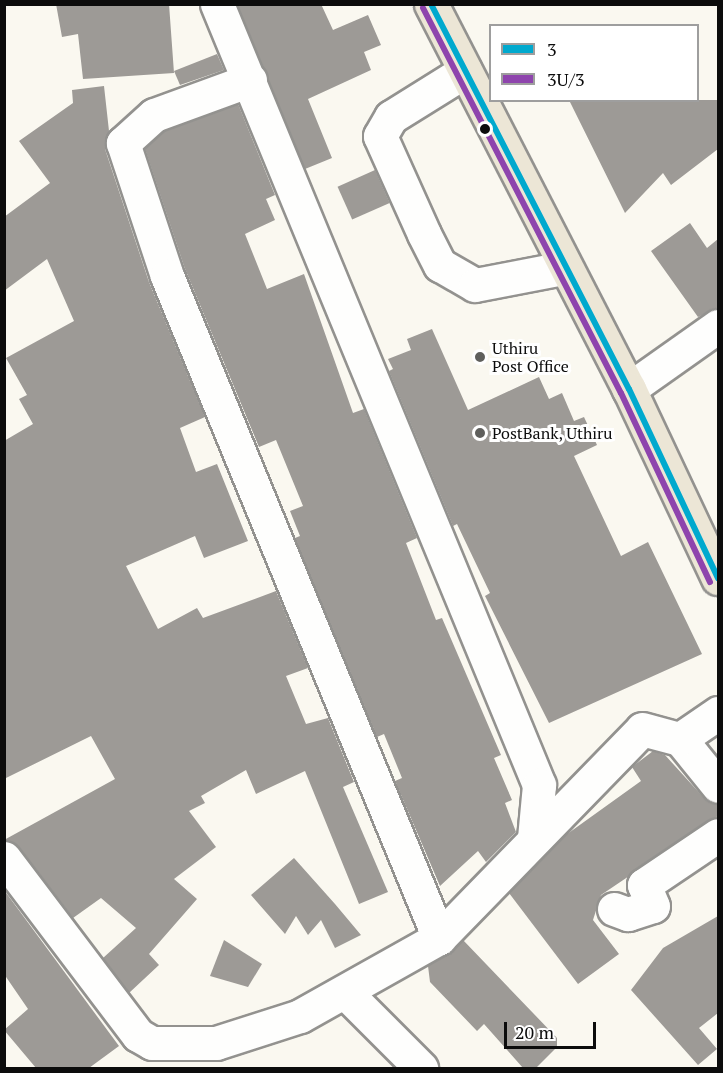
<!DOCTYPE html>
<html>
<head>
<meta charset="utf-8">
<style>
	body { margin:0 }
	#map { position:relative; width:723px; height:1073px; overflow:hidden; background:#faf8f0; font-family:"PT Serif",serif }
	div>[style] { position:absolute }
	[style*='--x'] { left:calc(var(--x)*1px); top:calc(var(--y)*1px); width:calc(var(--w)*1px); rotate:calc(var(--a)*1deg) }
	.building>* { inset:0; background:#9d9a96; transform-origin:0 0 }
	.roads { filter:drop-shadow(2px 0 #93928f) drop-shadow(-2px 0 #93928f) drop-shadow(0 2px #93928f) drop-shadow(0 -2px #93928f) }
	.minor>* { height:33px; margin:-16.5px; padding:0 16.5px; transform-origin:16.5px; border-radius:16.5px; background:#fefefd }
	.major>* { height:33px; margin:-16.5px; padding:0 16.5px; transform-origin:16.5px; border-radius:16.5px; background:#ece6d6 }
	.bus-1>* { height:6px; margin:-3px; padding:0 3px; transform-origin:3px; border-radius:3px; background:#00a9ce }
	.bus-2>* { height:6px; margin:-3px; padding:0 3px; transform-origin:3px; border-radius:3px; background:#8e44ad }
	.dots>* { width:16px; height:16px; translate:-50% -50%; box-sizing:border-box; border:3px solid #fff; border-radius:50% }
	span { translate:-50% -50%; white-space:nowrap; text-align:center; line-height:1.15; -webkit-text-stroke:6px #fff; paint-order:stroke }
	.poi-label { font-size:16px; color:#0c0c0c }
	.left { translate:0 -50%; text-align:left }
	.frame { position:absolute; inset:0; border:6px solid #0c0c0c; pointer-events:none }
	.legend { position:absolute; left:489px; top:24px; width:210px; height:78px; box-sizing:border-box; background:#fff; border:2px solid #9e9e9e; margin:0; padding:8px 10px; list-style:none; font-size:18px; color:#0c0c0c }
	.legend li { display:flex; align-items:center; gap:12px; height:30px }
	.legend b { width:30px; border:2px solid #9e9e9e }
	.scale { position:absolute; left:504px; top:1022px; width:92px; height:27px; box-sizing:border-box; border:3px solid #0c0c0c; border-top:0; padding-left:8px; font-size:18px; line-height:21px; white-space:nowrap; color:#0c0c0c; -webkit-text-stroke:4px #fff; paint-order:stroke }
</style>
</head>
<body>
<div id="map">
	<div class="building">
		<i style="clip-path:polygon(56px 4px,169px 4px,174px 73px,83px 79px,78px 34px,62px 37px)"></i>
		<i style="clip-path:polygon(237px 4px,321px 4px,333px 30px,368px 15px,381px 45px,364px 52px,371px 70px,308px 99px,332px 158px,305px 169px)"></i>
		<i style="clip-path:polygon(217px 54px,224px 70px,180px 85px,174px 71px)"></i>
		<i style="clip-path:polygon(104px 86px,109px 131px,105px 149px,149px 282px,205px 417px,180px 428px,196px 472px,217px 464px,248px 541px,204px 558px,195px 536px,126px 566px,158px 629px,197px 608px,203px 618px,276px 591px,308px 668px,286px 676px,306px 724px,328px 718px,354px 782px,343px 787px,388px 892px,359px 904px,305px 771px,256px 794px,246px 770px,201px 796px,205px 803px,189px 811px,216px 847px,174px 879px,197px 899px,149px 954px,159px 965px,129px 993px,103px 958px,136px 928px,101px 898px,73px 918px,19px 847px,4px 840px,115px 779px,91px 736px,4px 779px,4px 441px,33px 424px,19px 399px,27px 395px,6px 358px,74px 321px,47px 259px,4px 291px,4px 217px,50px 183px,19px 141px,73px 103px,72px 90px)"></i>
		<i style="clip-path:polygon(569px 100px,718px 100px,718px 149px,671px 185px,663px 173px,625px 213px)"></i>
		<i style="clip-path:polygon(238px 104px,275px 195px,266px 199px,275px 220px,245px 234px,267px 289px,304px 274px,353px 413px,364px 409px,417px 538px,406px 543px,436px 620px,442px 618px,501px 755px,494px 758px,512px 800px,505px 803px,516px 832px,486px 862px,478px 851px,440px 886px,395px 781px,402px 778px,384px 734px,377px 737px,295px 538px,300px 536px,290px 511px,303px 506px,276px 440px,259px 447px,185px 269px,145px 149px,164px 131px)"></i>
		<i style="left:375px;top:170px;width:36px;height:41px;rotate:66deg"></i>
		<i style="clip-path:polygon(690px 223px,707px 248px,718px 239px,718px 308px,698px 317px,651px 251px)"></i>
		<i style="clip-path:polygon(432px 329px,468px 410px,539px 377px,549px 399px,562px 393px,574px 421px,584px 417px,597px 445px,574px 456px,621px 556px,648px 542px,702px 654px,549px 723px,485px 596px,490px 593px,457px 524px,453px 526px,389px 371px,393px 369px,388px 359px,411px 350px,407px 339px)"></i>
		<i style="clip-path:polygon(653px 751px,665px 755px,704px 798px,718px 804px,718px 816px,601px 895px,593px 920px,619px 954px,578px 984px,509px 893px,563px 837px,641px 781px,632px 767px)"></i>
		<i style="clip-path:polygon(294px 858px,335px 904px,361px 935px,335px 948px,321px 920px,308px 935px,296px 916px,285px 934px,251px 895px)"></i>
		<i style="clip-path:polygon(4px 890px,119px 1046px,89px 1068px,36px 1068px,4px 1030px,28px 1009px,4px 974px)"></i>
		<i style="clip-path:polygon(718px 916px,718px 1013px,699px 1028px,717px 1049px,698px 1065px,631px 990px,663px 948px)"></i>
		<i style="clip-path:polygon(224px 940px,262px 964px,248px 987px,210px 976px)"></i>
		<i style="clip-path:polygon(463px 940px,557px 1038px,557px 1047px,536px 1068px,523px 1068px,484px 1024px,477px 1031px,430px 982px,428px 966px)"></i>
	</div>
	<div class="roads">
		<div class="minor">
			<i style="--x:217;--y:4;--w:845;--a:67.59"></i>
			<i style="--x:539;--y:785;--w:53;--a:95.4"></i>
			<i style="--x:465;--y:71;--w:87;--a:148.1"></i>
			<i style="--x:391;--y:117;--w:22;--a:120"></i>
			<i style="--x:380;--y:136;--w:107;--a:65.8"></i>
			<i style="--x:424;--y:234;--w:35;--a:63"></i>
			<i style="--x:440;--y:265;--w:40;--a:29.7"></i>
			<i style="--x:475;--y:285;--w:90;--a:-10.9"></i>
			<i style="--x:250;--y:80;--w:102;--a:160"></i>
			<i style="--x:154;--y:115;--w:42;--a:137.9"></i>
			<i style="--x:123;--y:143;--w:140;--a:71.7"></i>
			<i style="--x:167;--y:276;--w:716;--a:67.66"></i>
			<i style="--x:629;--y:389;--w:109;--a:-35.3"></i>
			<i style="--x:680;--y:739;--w:60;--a:51"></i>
			<i style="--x:4;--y:858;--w:222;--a:52.9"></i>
			<i style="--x:138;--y:1035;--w:16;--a:30"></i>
			<i style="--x:152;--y:1043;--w:64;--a:0"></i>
			<i style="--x:216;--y:1043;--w:88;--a:-17.8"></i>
			<i style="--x:300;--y:1016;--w:159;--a:-29.3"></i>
			<i style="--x:439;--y:938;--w:291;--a:-45.8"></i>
			<i style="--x:642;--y:729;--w:39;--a:15"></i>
			<i style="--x:680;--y:739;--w:46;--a:-34.4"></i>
			<i style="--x:614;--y:909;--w:15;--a:20"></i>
			<i style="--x:628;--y:914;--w:26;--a:-18"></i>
			<i style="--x:653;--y:906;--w:23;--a:-113"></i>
			<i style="--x:644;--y:885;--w:89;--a:-34"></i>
			<i style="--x:347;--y:994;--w:105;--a:45"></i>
		</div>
		<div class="major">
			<i style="--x:431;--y:4;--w:433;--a:62.8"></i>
			<i style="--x:629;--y:389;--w:209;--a:64.8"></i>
		</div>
	</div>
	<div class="bus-1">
		<i style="--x:431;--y:4;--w:433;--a:62.8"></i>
		<i style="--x:629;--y:389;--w:209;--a:64.8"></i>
	</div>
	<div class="bus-2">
		<i style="--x:423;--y:8;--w:433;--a:62.8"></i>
		<i style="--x:621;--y:393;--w:209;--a:64.8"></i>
	</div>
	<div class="dots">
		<i style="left:485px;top:129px;background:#0c0c0c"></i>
		<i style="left:480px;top:357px;background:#5f5f5c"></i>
		<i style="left:480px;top:433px;background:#5f5f5c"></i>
	</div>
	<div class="poi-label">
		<span class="left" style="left:492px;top:357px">Uthiru<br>Post Office</span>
		<span class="left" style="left:492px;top:433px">PostBank, Uthiru</span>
	</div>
	<div class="frame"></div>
	<ul class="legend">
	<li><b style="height:8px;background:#00a9ce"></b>3</li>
	<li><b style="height:8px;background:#8e44ad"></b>3U/3</li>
	</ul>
	<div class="scale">20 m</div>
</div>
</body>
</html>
